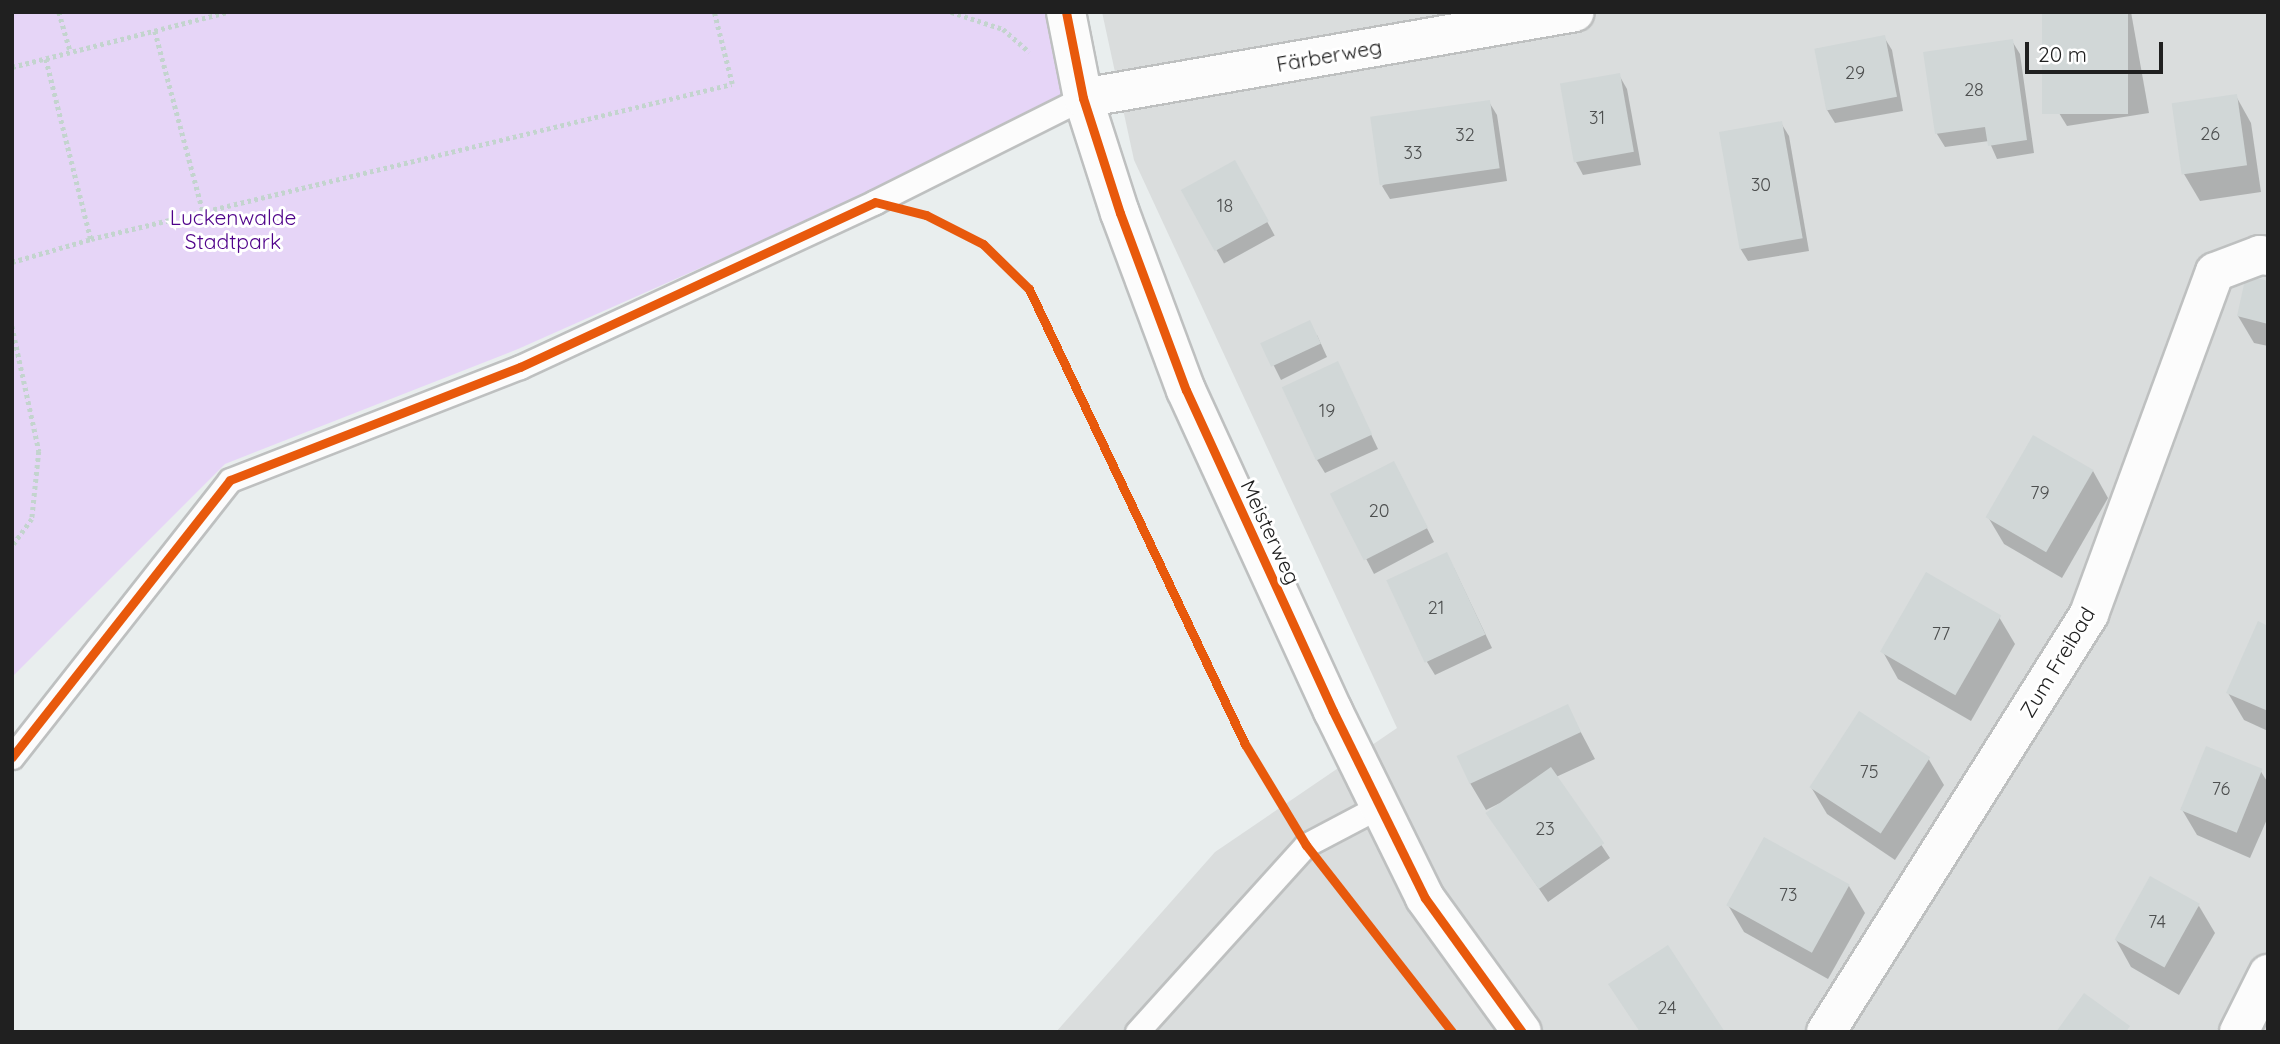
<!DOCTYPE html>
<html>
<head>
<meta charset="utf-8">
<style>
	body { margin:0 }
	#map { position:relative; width:2280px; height:1044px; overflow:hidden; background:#e9eeee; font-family:Quicksand,sans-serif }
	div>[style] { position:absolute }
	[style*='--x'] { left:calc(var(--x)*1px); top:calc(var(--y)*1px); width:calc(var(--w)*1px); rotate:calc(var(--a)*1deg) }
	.residential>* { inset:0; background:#dadddd }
	.park>* { inset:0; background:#e6d5f7 }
	.shadow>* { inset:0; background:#0003; transform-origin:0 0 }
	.building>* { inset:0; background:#d1d7d7; transform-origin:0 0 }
	.path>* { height:4.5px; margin-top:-2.25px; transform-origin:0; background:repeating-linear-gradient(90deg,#c3d4ce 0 3.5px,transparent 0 7px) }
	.roads { filter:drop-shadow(2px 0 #bec0c0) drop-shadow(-2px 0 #bec0c0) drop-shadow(0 2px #bec0c0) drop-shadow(0 -2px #bec0c0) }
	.lane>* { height:23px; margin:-11.5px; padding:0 11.5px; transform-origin:11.5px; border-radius:11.5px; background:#fcfcfc }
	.street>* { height:38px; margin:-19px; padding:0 19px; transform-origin:19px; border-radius:19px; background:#fcfcfc }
	.cycleway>* { height:9px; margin:-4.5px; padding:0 4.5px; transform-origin:4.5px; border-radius:4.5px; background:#e8590c }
	span { translate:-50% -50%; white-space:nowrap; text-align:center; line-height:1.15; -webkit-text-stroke:6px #fff; paint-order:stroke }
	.number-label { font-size:18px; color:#4d4f4f }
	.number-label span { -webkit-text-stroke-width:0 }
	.street-label { font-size:21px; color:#202020 }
	.park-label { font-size:21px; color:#4f028a }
	.frame { position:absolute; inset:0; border:14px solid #202020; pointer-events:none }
	.scale { position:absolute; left:2025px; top:42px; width:138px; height:32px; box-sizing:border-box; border:4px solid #202020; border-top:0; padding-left:9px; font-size:21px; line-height:24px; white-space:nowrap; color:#202020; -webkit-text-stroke:5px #fff; paint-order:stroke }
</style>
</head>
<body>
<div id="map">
	<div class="residential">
		<i style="clip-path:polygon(1102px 12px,2268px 12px,2268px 1032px,1056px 1032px,1215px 852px,1397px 728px,1134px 160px)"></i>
	</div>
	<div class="park">
		<i style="clip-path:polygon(12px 12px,1066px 12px,1083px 98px,518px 349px,225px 464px,12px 677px)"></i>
	</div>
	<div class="shadow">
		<i style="clip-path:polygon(2054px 12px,2131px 12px,2149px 113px,2067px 126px,2059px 113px,2044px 14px)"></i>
		<i style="clip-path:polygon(1884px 37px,1892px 50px,1903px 111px,1835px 123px,1827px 110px,1816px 49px)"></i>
		<i style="clip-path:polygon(2012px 41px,2020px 54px,2034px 153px,1997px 159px,1989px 141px,1945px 147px,1937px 134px,1925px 53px)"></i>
		<i style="clip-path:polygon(1619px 75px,1627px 89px,1641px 165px,1583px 175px,1576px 162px)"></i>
		<i style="clip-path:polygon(2236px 96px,2251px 123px,2261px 192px,2200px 201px,2184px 174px)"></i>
		<i style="clip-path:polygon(1489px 102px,1497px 115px,1507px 181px,1390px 199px,1382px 186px)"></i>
		<i style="clip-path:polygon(1781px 123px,1789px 136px,1809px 251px,1748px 261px,1740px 248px)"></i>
		<i style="left:1234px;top:162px;width:84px;height:58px;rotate:61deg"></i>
		<i style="clip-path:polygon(2268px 282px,2268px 346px,2254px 343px,2238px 316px)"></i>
		<i style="clip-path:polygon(1317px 335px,1327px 357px,1281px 380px,1263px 344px)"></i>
		<i style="clip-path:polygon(1337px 363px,1378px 449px,1325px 473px,1317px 460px)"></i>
		<i style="clip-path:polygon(2093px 471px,2108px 498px,2062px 578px,2004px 544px,1988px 517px)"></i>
		<i style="clip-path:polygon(1401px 477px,1434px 542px,1374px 574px,1333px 495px)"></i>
		<i style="clip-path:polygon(1454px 568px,1492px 648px,1435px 675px,1427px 662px)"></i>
		<i style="clip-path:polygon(1999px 617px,2015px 644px,1971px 721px,1898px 679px,1883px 652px)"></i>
		<i style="clip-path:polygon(2268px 627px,2268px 731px,2244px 720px,2228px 693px)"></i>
		<i style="clip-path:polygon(1567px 706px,1595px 759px,1556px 777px,1610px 858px,1548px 902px,1488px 814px,1500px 803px,1486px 810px,1470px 783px)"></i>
		<i style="clip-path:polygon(1928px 758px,1944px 785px,1895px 860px,1827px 814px,1811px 787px)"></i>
		<i style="clip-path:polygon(2260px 770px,2268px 783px,2268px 817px,2250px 858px,2197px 835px,2181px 808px)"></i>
		<i style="clip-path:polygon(1849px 886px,1865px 913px,1828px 979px,1744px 932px,1728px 905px)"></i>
		<i style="clip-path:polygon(2199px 906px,2215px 933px,2179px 995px,2131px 967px,2116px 940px)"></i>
	</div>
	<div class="building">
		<i style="left:2042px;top:12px;width:86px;height:102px"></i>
		<i style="left:1885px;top:35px;width:63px;height:72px;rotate:79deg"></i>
		<i style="clip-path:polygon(2013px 39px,2027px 140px,1988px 146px,1985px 127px,1935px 134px,1923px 52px)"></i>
		<i style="left:1620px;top:73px;width:80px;height:61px;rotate:80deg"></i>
		<i style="left:2237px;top:94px;width:72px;height:66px;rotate:82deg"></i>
		<i style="left:1490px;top:100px;width:69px;height:121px;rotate:82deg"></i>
		<i style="left:1782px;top:121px;width:119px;height:64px;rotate:80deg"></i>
		<i style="left:1235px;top:160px;width:70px;height:62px;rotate:61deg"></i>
		<i style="clip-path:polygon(2246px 275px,2268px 281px,2268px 324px,2237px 316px)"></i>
		<i style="left:1310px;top:320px;width:26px;height:55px;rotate:65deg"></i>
		<i style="left:1338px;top:361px;width:81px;height:62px;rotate:65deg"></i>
		<i style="left:2033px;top:435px;width:70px;height:95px;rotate:30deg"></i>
		<i style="left:1394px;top:461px;width:75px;height:72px;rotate:63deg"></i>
		<i style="left:1447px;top:552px;width:91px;height:67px;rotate:65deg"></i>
		<i style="left:1926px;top:572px;width:87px;height:92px;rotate:30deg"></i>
		<i style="clip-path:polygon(2258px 621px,2268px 626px,2268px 711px,2226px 693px)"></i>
		<i style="left:1568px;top:704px;width:31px;height:123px;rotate:65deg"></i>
		<i style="left:1859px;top:711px;width:85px;height:91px;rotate:33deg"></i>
		<i style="left:2206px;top:746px;width:61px;height:69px;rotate:22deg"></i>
		<i style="left:1551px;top:767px;width:93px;height:80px;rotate:55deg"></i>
		<i style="left:1764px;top:837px;width:98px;height:78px;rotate:29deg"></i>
		<i style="left:2150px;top:876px;width:57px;height:73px;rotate:29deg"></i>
		<i style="clip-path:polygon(1668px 945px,1725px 1032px,1640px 1032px,1608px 984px)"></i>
		<i style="clip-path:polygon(2084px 993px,2130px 1026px,2126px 1032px,2056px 1032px)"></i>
	</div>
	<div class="path">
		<i style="--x:59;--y:12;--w:40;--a:74"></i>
		<i style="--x:951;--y:12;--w:55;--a:18.1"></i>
		<i style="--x:1003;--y:29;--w:35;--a:41"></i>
		<i style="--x:155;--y:31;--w:187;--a:75.1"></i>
		<i style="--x:46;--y:59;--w:186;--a:76"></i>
		<i style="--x:12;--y:67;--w:223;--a:-14.3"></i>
		<i style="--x:12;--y:262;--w:82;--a:-16.2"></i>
		<i style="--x:91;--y:239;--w:659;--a:-13.59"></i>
		<i style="--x:732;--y:84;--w:74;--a:-104"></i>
		<i style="--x:12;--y:326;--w:128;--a:77.8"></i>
		<i style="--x:39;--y:451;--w:68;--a:95.9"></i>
		<i style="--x:32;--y:519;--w:34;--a:126"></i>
	</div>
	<div class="roads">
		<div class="lane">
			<i style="--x:12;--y:757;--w:352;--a:-51.8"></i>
			<i style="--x:230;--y:480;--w:311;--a:-21.3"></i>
			<i style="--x:520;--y:367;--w:391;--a:-24.9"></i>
			<i style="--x:875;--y:202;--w:233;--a:-26.6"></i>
			<i style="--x:1137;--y:1032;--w:252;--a:-47.9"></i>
			<i style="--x:1306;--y:845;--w:84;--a:-27.8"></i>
		</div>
		<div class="street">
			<i style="--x:1066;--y:12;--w:88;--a:78.8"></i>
			<i style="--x:1083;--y:98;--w:121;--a:72.2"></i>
			<i style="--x:1120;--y:213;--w:189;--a:69.6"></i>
			<i style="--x:1186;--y:390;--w:353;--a:65.4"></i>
			<i style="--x:1333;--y:711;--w:208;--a:63.8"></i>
			<i style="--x:1425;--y:898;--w:165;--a:54.1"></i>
			<i style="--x:1083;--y:98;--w:499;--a:-9.9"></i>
			<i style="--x:1826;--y:1032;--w:494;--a:-57.8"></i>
			<i style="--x:2089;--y:614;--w:364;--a:-69.8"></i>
			<i style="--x:2215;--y:272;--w:48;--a:-20.7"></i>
			<i style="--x:2260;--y:255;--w:8;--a:7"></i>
			<i style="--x:2239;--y:1032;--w:65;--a:-63.4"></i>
		</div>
	</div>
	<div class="cycleway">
		<i style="--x:1066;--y:12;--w:88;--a:78.8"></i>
		<i style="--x:1083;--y:98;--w:121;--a:72.2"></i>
		<i style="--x:1120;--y:213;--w:189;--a:69.6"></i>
		<i style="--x:1186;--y:390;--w:353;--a:65.4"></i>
		<i style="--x:1333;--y:711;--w:208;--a:63.8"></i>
		<i style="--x:1425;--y:898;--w:165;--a:54.1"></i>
		<i style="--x:12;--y:757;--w:352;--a:-51.8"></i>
		<i style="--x:230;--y:480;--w:311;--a:-21.3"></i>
		<i style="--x:520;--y:367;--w:391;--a:-24.9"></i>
		<i style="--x:875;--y:202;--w:53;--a:14.3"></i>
		<i style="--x:926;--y:215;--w:64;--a:27"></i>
		<i style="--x:983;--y:244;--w:64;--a:44.4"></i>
		<i style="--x:1029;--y:289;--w:504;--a:64.61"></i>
		<i style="--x:1245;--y:744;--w:118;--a:58.9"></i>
		<i style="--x:1306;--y:845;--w:237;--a:52"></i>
	</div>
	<div class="number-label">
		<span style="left:1855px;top:73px">29</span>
		<span style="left:1974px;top:90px">28</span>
		<span style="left:1597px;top:118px">31</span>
		<span style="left:2210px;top:134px">26</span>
		<span style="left:1465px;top:135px">32</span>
		<span style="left:1413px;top:153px">33</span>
		<span style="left:1761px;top:185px">30</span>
		<span style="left:1225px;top:206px">18</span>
		<span style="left:1327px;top:411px">19</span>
		<span style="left:2040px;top:493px">79</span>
		<span style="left:1379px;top:511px">20</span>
		<span style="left:1436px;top:608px">21</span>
		<span style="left:1941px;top:634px">77</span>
		<span style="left:1869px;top:772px">75</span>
		<span style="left:2221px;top:789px">76</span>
		<span style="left:1545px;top:829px">23</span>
		<span style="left:1788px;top:895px">73</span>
		<span style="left:2157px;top:922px">74</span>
		<span style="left:1667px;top:1008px">24</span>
	</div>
	<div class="street-label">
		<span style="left:1329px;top:55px;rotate:-10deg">Färberweg</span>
		<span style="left:1271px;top:532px;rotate:65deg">Meisterweg</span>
		<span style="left:2057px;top:662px;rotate:-59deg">Zum Freibad</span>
	</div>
	<div class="park-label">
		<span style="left:233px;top:229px">Luckenwalde<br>Stadtpark</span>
	</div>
	<div class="frame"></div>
	<div class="scale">20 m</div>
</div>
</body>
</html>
